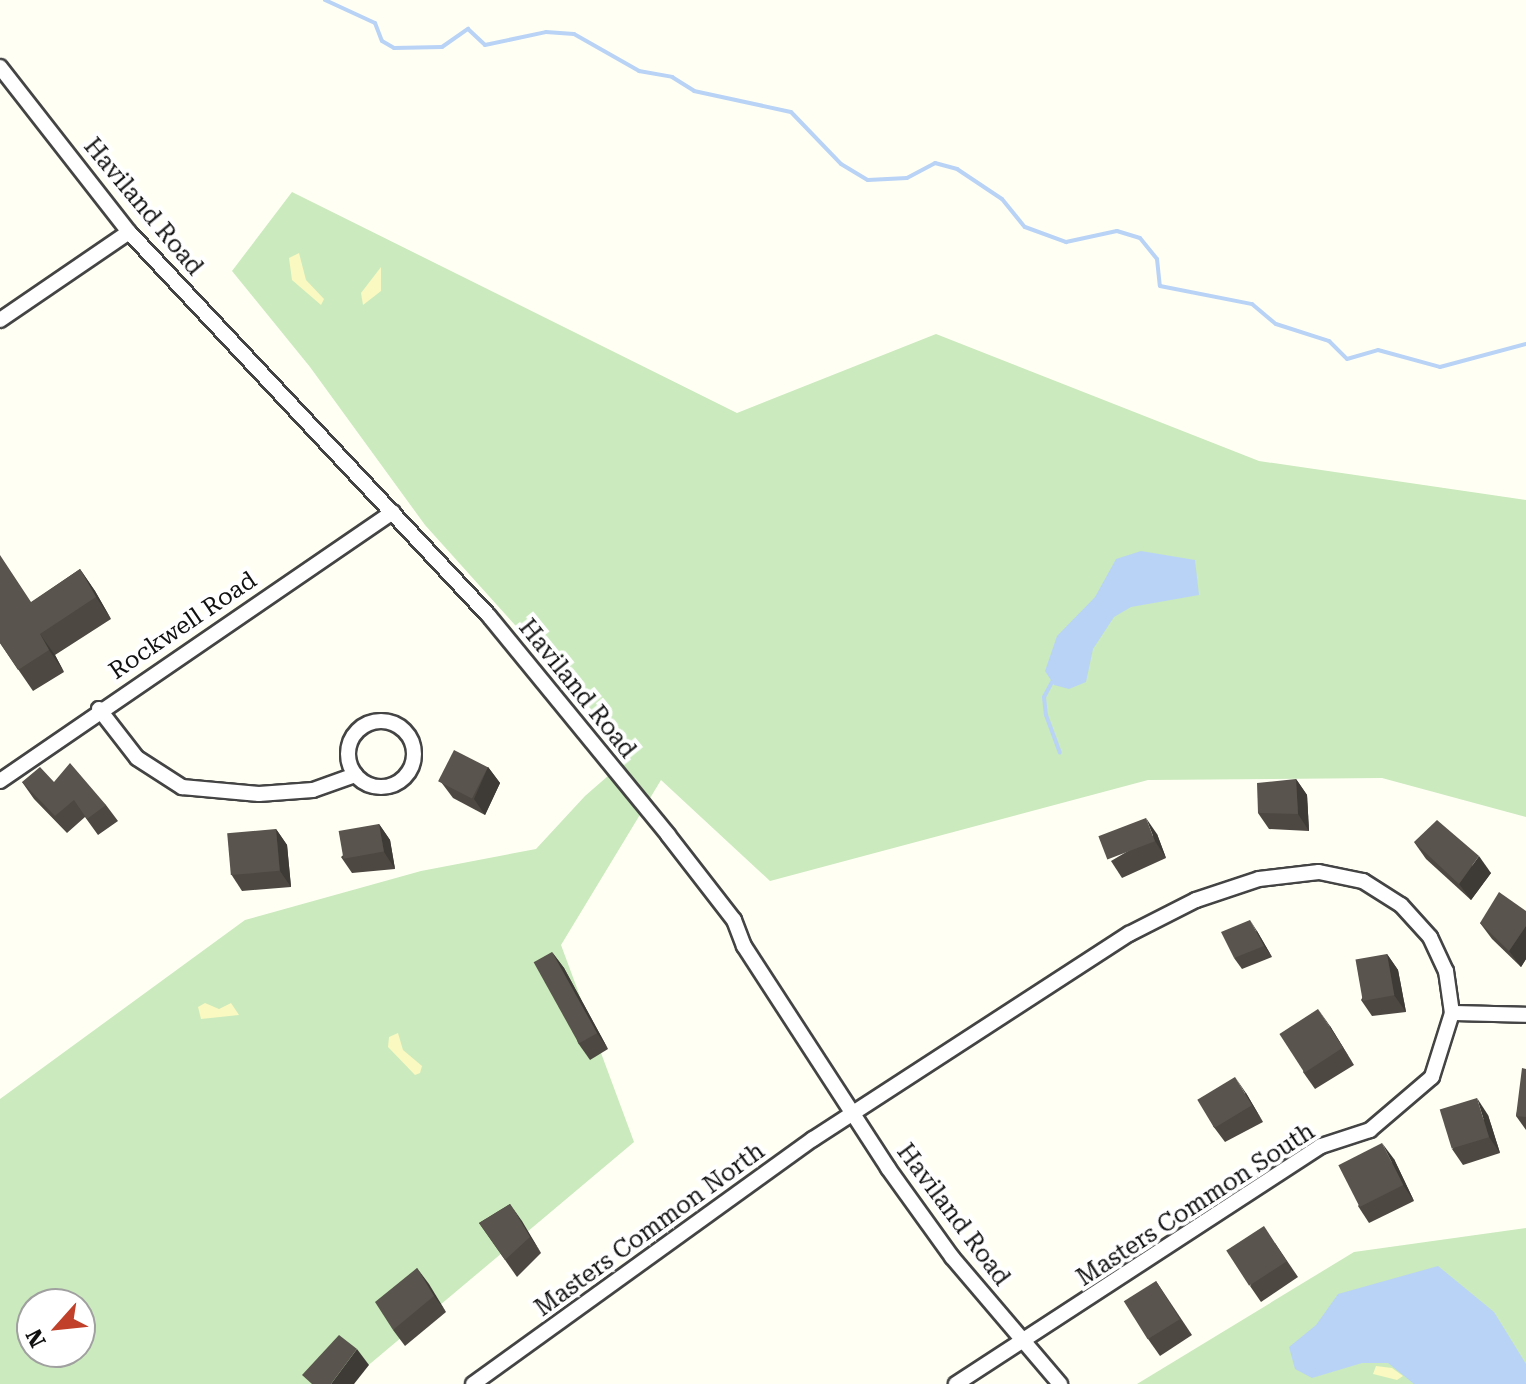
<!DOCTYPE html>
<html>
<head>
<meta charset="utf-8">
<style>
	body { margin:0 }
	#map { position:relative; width:1526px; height:1384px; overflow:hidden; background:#fffff4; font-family:"Roboto Serif",serif }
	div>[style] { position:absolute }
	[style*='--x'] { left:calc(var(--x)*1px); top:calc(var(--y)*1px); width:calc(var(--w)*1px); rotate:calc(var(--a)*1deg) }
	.green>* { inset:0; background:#cbeabd }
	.sand>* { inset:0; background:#faf9c1 }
	.water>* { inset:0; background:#b9d3f6 }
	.stream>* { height:4px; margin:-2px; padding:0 2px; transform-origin:2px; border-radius:2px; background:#b9d3f6 }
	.roads { filter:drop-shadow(2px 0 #444) drop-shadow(-2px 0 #444) drop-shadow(0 2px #444) drop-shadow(0 -2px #444) }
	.minor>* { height:14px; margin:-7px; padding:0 7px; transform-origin:7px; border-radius:7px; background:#fff }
	.minor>.ring { margin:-7px; padding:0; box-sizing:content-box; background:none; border:14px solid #fff; border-radius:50% }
	.wall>* { inset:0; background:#4d4842 }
	.shaded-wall>* { inset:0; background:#3e3b36 }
	.building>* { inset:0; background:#59544d; transform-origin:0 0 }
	span { translate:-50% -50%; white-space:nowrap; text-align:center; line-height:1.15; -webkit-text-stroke:8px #fff; paint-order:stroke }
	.street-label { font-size:24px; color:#111 }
	.north { position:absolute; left:16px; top:1288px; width:80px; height:80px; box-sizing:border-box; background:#fff; border:2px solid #a0a0a0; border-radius:50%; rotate:243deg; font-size:22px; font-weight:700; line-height:32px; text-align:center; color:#111 }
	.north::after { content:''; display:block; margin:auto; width:28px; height:36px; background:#c14029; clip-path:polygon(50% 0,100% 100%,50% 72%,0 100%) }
</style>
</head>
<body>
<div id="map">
	<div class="green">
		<i style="clip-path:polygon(evenodd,292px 192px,737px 413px,936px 334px,1259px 461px,1526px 500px,1526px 817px,1382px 778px,1148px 780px,770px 881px,661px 780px,561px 945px,634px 1142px,346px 1384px,0 1384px,0 1099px,245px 920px,421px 871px,536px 849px,585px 796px,632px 755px,425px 525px,310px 367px,232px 271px,292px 192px,32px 1304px,80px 1304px,80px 1352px,32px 1352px,32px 1304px)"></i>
		<i style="clip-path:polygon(1526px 1228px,1526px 1384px,1137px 1384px,1354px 1252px)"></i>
	</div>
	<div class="sand">
		<i style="clip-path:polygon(299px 253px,306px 280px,324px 299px,321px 305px,292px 280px,289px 258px)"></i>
		<i style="clip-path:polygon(381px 267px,381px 291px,363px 305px,361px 293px)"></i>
		<i style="clip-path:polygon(205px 1003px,219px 1009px,231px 1003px,239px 1015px,201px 1019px,198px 1007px)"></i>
		<i style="clip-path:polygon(398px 1033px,403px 1050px,422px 1066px,420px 1073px,415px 1075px,388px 1047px,389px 1037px)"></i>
		<i style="clip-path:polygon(1376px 1366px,1392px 1368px,1403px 1376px,1397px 1380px,1373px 1374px)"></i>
	</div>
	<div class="water">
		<i style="clip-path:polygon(1141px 551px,1195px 560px,1199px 595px,1131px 607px,1114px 617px,1093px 649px,1086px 682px,1069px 689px,1054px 685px,1045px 671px,1057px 636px,1095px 597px,1116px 559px)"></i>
		<i style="clip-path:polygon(1438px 1266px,1494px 1312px,1526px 1364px,1526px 1384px,1414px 1384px,1388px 1363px,1362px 1363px,1312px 1378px,1295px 1369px,1289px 1347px,1316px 1325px,1338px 1294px)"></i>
	</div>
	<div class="stream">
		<i style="--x:325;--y:0;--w:55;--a:24.7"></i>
		<i style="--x:375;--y:23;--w:19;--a:69"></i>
		<i style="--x:382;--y:41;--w:14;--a:30"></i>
		<i style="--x:394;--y:48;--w:48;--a:-1.2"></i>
		<i style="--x:442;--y:47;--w:32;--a:-35"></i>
		<i style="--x:468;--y:29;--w:23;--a:43"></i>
		<i style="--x:485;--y:45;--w:62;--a:-12"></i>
		<i style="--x:546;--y:32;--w:28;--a:4"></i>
		<i style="--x:574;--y:34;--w:75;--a:29.6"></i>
		<i style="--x:639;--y:71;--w:34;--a:10"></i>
		<i style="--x:672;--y:77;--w:26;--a:32"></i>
		<i style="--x:694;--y:91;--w:99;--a:12.2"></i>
		<i style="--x:791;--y:112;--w:72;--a:46.1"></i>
		<i style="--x:841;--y:164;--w:31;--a:31"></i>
		<i style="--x:868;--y:180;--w:39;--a:-3"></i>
		<i style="--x:907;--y:178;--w:32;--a:-28"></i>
		<i style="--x:935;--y:163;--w:23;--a:15"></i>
		<i style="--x:957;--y:169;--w:54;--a:33.7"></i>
		<i style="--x:1002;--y:199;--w:36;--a:51"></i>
		<i style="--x:1025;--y:227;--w:44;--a:20.1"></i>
		<i style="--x:1066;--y:242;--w:52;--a:-12.2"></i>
		<i style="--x:1117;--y:231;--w:24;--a:17"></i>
		<i style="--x:1140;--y:238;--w:27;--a:51"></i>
		<i style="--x:1157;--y:259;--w:27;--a:84"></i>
		<i style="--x:1160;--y:286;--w:94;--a:11.1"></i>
		<i style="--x:1252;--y:304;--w:31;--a:40"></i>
		<i style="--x:1276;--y:324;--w:56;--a:17.8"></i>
		<i style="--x:1329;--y:341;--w:25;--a:45"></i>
		<i style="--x:1347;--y:359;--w:32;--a:-16"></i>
		<i style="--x:1378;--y:350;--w:64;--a:15.3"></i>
		<i style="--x:1440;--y:367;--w:89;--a:-15"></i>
		<i style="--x:1052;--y:682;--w:17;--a:118"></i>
		<i style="--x:1044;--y:697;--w:18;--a:84"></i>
		<i style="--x:1046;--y:715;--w:40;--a:69.8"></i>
	</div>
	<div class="roads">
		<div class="minor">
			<i style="--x:0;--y:67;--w:209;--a:52"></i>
			<i style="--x:129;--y:232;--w:526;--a:46.85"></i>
			<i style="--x:489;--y:616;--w:283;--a:50.7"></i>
			<i style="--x:668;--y:835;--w:108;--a:52.2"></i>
			<i style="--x:734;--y:920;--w:28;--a:69"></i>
			<i style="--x:744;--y:946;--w:265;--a:57"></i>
			<i style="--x:888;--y:1168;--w:110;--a:54.3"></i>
			<i style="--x:952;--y:1257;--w:167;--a:49.6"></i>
			<i style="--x:0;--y:320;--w:156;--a:-34.3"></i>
			<i style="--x:99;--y:709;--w:62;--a:52.2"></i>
			<i style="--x:137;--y:758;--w:54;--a:32.8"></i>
			<i style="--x:182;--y:787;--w:77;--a:5.2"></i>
			<i style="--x:259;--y:794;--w:54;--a:-4.2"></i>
			<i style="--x:313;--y:790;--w:45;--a:-19.7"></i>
			<i class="ring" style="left:348px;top:721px;width:52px;height:52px"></i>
			<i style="--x:0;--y:781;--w:476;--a:-34.4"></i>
			<i style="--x:1452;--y:1013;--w:74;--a:1.5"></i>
			<i style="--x:473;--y:1384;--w:419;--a:-35.8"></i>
			<i style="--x:813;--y:1139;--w:377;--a:-33"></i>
			<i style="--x:1129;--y:934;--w:75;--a:-26.9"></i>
			<i style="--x:1196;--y:900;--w:66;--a:-18.4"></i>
			<i style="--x:1259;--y:879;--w:60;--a:-6.7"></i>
			<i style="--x:1319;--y:872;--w:45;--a:11.6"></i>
			<i style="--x:1363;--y:881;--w:45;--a:32.3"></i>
			<i style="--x:1401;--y:905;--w:43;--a:47.8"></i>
			<i style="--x:1430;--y:937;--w:38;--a:65"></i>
			<i style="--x:1446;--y:971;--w:42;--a:81.9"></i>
			<i style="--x:1452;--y:1013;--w:67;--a:107.4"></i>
			<i style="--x:1432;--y:1077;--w:82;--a:139.5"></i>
			<i style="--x:1370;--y:1130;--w:52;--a:161.9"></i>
			<i style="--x:1321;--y:1146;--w:436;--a:146.9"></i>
		</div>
	</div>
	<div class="wall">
		<i style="clip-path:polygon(80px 569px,95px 591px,111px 619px,55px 655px,64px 672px,33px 691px,0 643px,32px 602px)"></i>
		<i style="clip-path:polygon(488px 767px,500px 783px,485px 815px,453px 798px,441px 782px)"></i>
		<i style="clip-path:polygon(1296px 779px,1307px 795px,1309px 831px,1269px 829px,1258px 813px)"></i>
		<i style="clip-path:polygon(22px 782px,54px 782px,106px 805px,118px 821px,98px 835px,85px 817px,67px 833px,34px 799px)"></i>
		<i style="clip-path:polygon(379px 824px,390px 840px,395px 869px,352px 873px,341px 857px)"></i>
		<i style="clip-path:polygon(276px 829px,287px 845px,291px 887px,242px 891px,231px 874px)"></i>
		<i style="clip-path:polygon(1157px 834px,1166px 858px,1122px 878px,1111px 861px)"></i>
		<i style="clip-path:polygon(1414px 842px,1491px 873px,1471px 900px,1426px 859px)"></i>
		<i style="clip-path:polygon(1526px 911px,1526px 959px,1521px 967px,1492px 939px,1480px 923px)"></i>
		<i style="clip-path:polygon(1257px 931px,1272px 957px,1242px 969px,1234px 958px)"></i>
		<i style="clip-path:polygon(552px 952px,564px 968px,608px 1049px,590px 1060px,578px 1043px)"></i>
		<i style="clip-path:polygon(1387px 954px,1398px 970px,1406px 1012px,1372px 1016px,1361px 1000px)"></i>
		<i style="clip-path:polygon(1330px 1026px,1354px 1065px,1315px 1089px,1303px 1072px)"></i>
		<i style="clip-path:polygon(1526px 1069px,1526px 1130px,1516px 1116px)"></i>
		<i style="clip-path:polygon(1246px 1093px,1263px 1122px,1225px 1142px,1213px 1126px)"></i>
		<i style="clip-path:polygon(1488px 1115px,1500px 1153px,1463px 1165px,1452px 1149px)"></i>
		<i style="clip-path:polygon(1394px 1159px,1414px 1201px,1369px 1223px,1358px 1206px)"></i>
		<i style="clip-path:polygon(510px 1204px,541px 1253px,517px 1277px,479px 1223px)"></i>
		<i style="clip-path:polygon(1275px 1243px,1298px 1277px,1261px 1302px,1250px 1286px)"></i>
		<i style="clip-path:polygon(417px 1268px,446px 1312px,405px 1346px,393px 1330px)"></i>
		<i style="clip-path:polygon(1156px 1281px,1192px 1335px,1160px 1356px,1148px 1339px)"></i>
	</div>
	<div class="shaded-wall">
		<i style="clip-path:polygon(80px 569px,95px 591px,111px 619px,96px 597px)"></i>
		<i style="clip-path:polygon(40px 634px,55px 655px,64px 672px,49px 650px)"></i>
		<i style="clip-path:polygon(488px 767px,500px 783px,485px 815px,474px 799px)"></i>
		<i style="clip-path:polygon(1296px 779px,1307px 795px,1309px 831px,1298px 814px)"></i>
		<i style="clip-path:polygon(1146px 818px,1157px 834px,1166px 858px,1155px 841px)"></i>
		<i style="clip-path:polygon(379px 824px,390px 840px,395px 869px,384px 852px)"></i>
		<i style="clip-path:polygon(276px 829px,287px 845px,291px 887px,280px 871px)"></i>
		<i style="clip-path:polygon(1479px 856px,1491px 873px,1471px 900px,1459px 884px)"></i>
		<i style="clip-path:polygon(1250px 920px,1257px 931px,1272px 957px,1264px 946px)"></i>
		<i style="clip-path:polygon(1526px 926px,1526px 959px,1521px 967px,1509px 951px)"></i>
		<i style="clip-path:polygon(552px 952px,564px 968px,608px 1049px,597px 1033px)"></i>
		<i style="clip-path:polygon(1387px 954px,1398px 970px,1406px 1012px,1394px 995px)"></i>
		<i style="clip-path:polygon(1318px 1009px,1330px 1026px,1354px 1065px,1343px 1048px)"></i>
		<i style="clip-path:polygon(1235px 1077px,1246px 1093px,1263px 1122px,1252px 1105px)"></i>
		<i style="clip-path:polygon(1477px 1098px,1488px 1115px,1500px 1153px,1489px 1137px)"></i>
		<i style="clip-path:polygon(1382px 1143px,1394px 1159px,1414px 1201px,1403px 1185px)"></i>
		<i style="clip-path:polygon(510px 1204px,522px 1221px,541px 1253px,530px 1237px)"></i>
		<i style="clip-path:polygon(417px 1268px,429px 1284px,446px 1312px,434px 1296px)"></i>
		<i style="clip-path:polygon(357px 1349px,369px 1365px,354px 1384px,331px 1384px)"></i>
	</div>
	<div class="building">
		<i style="clip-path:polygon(0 555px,31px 602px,80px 569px,96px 597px,40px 634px,49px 650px,18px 670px,0 643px)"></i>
		<i style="left:454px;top:750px;width:38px;height:35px;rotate:27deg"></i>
		<i style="clip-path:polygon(70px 763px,106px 805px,87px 819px,74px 800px,55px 816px,22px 782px,40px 767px,54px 782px)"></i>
		<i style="clip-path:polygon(1296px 779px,1298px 814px,1258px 813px,1257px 783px)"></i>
		<i style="left:1146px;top:818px;width:25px;height:51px;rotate:69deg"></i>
		<i style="clip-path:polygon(1437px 820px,1479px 856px,1459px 884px,1414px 842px)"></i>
		<i style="left:379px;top:824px;width:28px;height:41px;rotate:80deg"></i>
		<i style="left:276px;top:829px;width:42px;height:49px;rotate:85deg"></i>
		<i style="clip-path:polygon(1499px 892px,1526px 911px,1526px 926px,1509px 951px,1480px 923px)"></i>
		<i style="clip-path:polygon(1250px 920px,1264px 946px,1234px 958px,1221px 932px)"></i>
		<i style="left:552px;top:952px;width:93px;height:21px;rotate:61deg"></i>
		<i style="left:1387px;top:954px;width:42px;height:32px;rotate:80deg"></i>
		<i style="left:1318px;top:1009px;width:46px;height:46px;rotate:57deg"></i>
		<i style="clip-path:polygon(1522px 1068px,1526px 1069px,1526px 1117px,1516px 1116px)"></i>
		<i style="left:1235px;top:1077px;width:33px;height:44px;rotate:59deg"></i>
		<i style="left:1477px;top:1098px;width:41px;height:39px;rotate:73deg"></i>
		<i style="left:1382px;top:1143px;width:47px;height:49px;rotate:63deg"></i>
		<i style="clip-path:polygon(510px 1204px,530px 1237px,505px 1260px,479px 1223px)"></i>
		<i style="left:1264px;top:1226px;width:42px;height:45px;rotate:57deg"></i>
		<i style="clip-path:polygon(417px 1268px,434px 1296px,393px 1330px,375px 1302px)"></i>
		<i style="left:1156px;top:1281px;width:45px;height:38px;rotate:58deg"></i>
		<i style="clip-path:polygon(339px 1335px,357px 1349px,331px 1384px,312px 1384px,302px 1375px)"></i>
	</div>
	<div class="street-label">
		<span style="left:143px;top:207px;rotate:50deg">Haviland Road</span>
		<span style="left:183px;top:626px;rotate:-34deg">Rockwell Road</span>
		<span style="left:577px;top:689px;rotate:51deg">Haviland Road</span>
		<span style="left:1196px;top:1205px;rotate:-33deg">Masters Common South</span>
		<span style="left:953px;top:1215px;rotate:53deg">Haviland Road</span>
		<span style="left:650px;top:1230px;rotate:-36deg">Masters Common North</span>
	</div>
	<div class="north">N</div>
</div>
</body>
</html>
